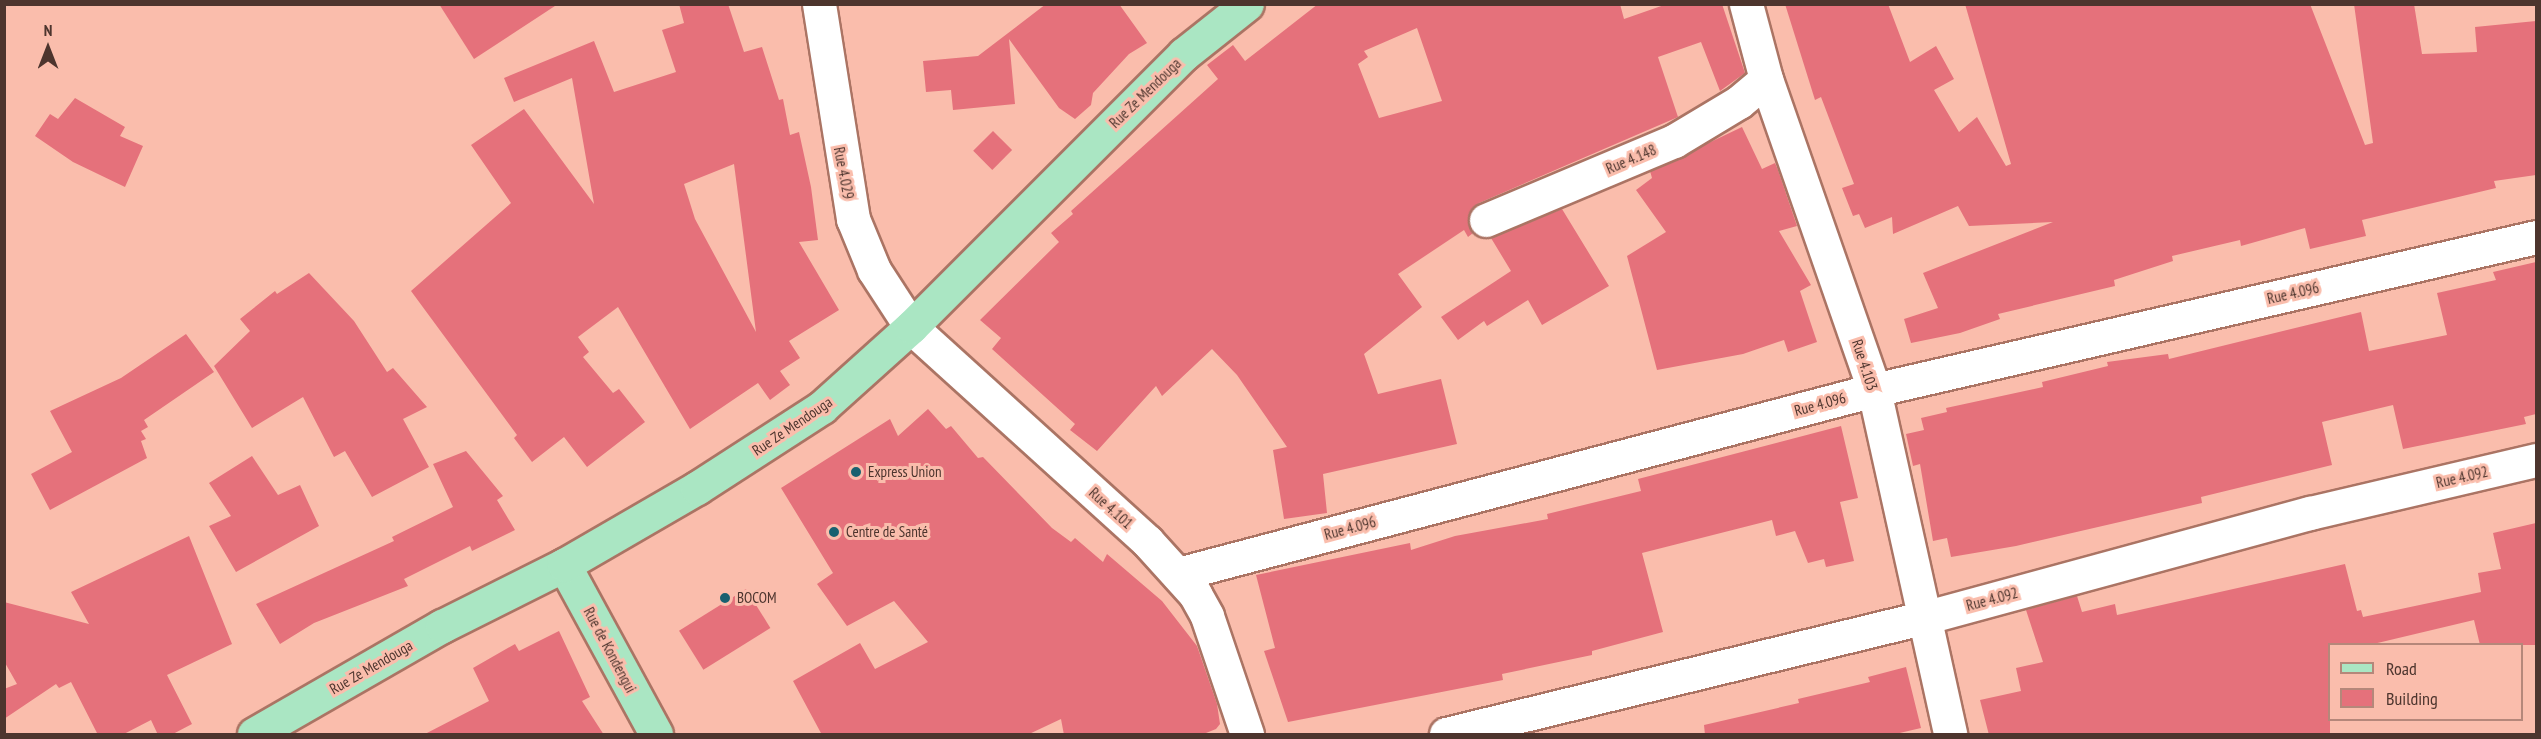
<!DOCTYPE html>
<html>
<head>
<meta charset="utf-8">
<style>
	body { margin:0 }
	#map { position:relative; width:2541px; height:739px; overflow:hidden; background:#fabdac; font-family:"PT Sans Narrow",sans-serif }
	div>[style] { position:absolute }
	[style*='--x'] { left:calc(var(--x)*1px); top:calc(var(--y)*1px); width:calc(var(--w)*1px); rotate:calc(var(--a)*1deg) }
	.building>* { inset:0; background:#e5717b; transform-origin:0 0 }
	.roads { filter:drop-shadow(2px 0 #ab7464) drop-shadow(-2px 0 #ab7464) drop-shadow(0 2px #ab7464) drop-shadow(0 -2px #ab7464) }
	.minor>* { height:33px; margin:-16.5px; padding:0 16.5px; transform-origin:16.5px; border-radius:16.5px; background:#fff }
	.major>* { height:33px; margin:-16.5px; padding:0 16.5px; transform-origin:16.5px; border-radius:16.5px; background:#aae6c3 }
	.dots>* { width:16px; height:16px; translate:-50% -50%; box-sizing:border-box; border:3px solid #fabdac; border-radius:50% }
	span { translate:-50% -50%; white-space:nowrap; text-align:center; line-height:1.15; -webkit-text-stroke:6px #fabdac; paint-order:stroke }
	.street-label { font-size:15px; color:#4d352e }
	.poi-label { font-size:15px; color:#4d352e }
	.left { translate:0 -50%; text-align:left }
	.frame { position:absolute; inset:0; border:6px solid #4d352e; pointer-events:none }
	.legend { position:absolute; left:2328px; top:643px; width:195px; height:78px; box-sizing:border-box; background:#fabdac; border:2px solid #b5877a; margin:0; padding:8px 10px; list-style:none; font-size:18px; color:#4d352e }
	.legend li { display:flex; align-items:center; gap:12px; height:30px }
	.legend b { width:30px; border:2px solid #b5877a }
	.north { position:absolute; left:18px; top:18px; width:60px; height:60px; -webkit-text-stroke:4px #fabdac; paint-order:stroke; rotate:0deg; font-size:16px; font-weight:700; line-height:24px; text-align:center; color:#4d352e }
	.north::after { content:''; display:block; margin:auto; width:21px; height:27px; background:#4d352e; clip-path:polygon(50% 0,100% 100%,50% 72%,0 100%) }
</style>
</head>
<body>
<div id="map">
	<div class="building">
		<i style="clip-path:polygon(439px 4px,558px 4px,474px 59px)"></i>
		<i style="clip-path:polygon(evenodd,679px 4px,728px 4px,744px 52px,762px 47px,779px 100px,783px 99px,790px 135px,799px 132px,811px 187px,818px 240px,799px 242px,839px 310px,789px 341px,800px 358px,780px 371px,790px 385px,770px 400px,758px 383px,690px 429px,618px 307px,578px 337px,589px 352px,583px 357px,613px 393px,619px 389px,645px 422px,587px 467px,564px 437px,532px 462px,514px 438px,517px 435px,411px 291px,511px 203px,471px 145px,524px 109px,594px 204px,572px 78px,514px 102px,504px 78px,594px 41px,614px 92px,676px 72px,662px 30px,684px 23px,679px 4px,734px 164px,756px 332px,695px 219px,684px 184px,734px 164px)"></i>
		<i style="clip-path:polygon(1046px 4px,1119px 4px,1147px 43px,1129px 54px,1093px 93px,1091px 105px,1075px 119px,1059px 108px,1009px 39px,1015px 104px,953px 110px,951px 90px,926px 92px,923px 61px,978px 56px)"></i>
		<i style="clip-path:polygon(evenodd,1318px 4px,1620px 4px,1624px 19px,1667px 4px,1722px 4px,1745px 73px,1720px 91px,1701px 42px,1658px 57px,1678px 117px,1479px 203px,1468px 217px,1473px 233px,1468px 237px,1464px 230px,1398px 274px,1422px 307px,1364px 354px,1378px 394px,1441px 379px,1457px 444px,1323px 474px,1327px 513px,1284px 519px,1273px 450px,1287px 447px,1237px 375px,1212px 349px,1162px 396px,1156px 386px,1097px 451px,1070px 430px,1075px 424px,992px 349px,1001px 338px,980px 320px,1059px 242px,1051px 233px,1073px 214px,1071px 211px,1218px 79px,1207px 65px,1233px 45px,1245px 61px,1318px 4px,1417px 28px,1442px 101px,1379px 118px,1358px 64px,1368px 57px,1364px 51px,1417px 28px)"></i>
		<i style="clip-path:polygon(1785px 4px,1888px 4px,1910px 62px,1936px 46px,1954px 79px,1934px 90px,1959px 132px,1977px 117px,2006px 166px,2011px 164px,1965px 4px,2310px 4px,2365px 145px,2373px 143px,2354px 4px,2414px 4px,2422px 54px,2477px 52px,2475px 27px,2536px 21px,2536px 175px,2494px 181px,2496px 188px,2362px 220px,2366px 236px,2310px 249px,2305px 228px,2241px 246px,2240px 240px,2172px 256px,2173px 261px,2114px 280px,2115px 286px,1998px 314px,2000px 319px,1960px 333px,1911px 343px,1904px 319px,1938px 308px,1923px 273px,2053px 222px,1969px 226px,1958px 206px,1893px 234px,1892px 217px,1865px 228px,1859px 214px,1853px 216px,1842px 188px,1854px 184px,1821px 97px,1815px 100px)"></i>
		<i style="clip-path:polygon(75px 98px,125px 127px,120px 136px,143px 146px,125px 187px,73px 162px,35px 136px,50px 114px,58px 119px)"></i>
		<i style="clip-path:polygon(1742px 127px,1762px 169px,1775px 163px,1778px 170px,1797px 226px,1779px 231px,1811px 285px,1800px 291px,1817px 342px,1788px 352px,1784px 340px,1743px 354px,1657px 370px,1627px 256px,1666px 232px,1636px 190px,1652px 178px,1650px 171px)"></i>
		<i style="left:993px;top:131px;width:27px;height:28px;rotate:45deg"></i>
		<i style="clip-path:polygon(1562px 209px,1609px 286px,1542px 325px,1528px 300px,1487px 326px,1484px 321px,1458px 340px,1441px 317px,1511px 271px,1491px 238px)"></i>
		<i style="clip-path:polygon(2536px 262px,2536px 414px,2524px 417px,2526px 424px,2403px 449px,2393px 405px,2322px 422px,2332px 465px,2201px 497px,2202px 503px,2016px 546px,1951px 557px,1947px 538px,1933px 541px,1920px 464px,1913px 466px,1906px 434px,1924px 430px,1921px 418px,1947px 412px,1946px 408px,2043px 387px,2042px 382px,2108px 366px,2107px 362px,2168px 354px,2169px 359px,2361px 312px,2369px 351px,2447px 335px,2437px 293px,2496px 280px,2493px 272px)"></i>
		<i style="clip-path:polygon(309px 273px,354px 321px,387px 372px,393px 368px,427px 407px,403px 419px,429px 467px,372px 497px,345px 451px,334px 457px,303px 397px,252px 428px,214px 366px,250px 331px,240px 319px,275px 291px,277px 294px)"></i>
		<i style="clip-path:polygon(186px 334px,214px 372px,144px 420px,148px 427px,141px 431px,146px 439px,141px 441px,147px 458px,50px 510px,31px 474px,72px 452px,50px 411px,121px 378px)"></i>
		<i style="clip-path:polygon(928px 409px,946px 429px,951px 426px,978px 458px,983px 457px,1052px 528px,1071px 542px,1075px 538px,1103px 562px,1107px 554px,1162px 601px,1197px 646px,1217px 704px,1220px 724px,1216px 729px,1201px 735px,1064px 735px,1061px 719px,1027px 735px,822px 735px,793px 681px,860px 643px,875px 669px,928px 642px,894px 601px,847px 626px,817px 584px,833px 573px,781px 488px,890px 419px,898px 436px)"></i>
		<i style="clip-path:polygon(1841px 426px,1858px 498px,1840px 502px,1854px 561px,1826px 567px,1824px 559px,1808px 563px,1795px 531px,1776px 536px,1772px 520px,1642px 553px,1663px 632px,1592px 651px,1592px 655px,1502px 674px,1503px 680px,1288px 722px,1264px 651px,1275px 648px,1256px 575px,1410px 543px,1411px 550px,1455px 536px,1548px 519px,1547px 514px,1641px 491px,1638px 479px)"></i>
		<i style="clip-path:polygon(466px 451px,503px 496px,497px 500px,515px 530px,472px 551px,470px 546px,404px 579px,408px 586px,314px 623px,280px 644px,256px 604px,394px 541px,392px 537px,453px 507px,433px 464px)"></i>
		<i style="clip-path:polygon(252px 456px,278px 495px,300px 485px,319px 526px,236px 572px,209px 526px,231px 516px,209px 483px)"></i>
		<i style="clip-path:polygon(2536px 523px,2536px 645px,2480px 645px,2474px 620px,2369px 645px,2330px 645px,2330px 735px,1989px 735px,1980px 700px,2021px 691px,2016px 668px,2043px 662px,2026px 610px,2077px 596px,2082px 612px,2115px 604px,2117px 615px,2345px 564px,2357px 611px,2361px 610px,2363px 617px,2481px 592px,2478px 573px,2501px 569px,2493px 533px)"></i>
		<i style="clip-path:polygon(189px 536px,232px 644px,167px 675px,192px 724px,171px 735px,158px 735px,151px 720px,122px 735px,98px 735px,71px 682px,59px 688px,56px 684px,4px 719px,4px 689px,17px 684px,4px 661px,4px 602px,89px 624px,71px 592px)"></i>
		<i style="left:746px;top:589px;width:46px;height:79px;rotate:58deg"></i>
		<i style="clip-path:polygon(559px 631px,590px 697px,582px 701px,604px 735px,423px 735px,489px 701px,473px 668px,515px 644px,519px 651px)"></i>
		<i style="clip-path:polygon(1906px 667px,1921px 728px,1891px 735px,1705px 735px,1704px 725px,1799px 703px,1798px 699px,1870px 682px,1868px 677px)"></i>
	</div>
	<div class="roads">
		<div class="minor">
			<i style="--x:819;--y:4;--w:218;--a:81"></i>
			<i style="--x:853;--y:219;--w:55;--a:67.6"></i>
			<i style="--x:874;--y:270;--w:68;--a:57"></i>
			<i style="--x:911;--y:327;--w:319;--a:42.2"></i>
			<i style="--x:1147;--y:541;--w:72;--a:47.8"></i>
			<i style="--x:1195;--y:594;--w:25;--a:61"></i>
			<i style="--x:1207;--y:616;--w:125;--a:71.3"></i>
			<i style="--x:1746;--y:4;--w:78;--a:75.1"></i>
			<i style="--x:1766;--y:79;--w:329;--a:70.8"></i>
			<i style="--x:1874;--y:390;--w:352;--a:77.5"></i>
			<i style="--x:1486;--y:220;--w:204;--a:-22.8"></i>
			<i style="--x:1674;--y:141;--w:76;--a:-31"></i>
			<i style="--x:1739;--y:102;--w:35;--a:-40"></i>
			<i style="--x:1178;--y:574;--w:720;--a:-14.81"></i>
			<i style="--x:1874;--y:390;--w:679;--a:-13.01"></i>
			<i style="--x:1446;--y:734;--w:491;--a:-13.7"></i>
			<i style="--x:1923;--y:618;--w:401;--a:-15.2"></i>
			<i style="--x:2310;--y:513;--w:232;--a:-13.2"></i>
		</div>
		<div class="major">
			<i style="--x:564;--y:565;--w:192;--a:61.4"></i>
			<i style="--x:254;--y:734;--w:217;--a:-29.9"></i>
			<i style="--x:442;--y:626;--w:136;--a:-26.6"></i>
			<i style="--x:564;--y:565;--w:154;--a:-30.1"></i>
			<i style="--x:697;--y:488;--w:149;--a:-32.9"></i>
			<i style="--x:822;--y:407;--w:120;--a:-42"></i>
			<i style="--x:911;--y:327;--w:386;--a:-45"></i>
			<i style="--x:1184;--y:54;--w:80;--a:-38.4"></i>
		</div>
	</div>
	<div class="dots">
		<i style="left:856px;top:472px;background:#186070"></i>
		<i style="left:834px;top:532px;background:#186070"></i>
		<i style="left:725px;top:598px;background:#186070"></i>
	</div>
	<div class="street-label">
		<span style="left:1145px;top:93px;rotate:-44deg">Rue Ze Mendouga</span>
		<span style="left:1631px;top:159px;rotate:-23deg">Rue 4.148</span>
		<span style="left:844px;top:173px;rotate:79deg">Rue 4.029</span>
		<span style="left:2293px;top:293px;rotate:-13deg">Rue 4.096</span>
		<span style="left:1865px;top:365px;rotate:72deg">Rue 4.103</span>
		<span style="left:1820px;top:404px;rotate:-15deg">Rue 4.096</span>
		<span style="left:792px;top:426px;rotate:-34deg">Rue Ze Mendouga</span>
		<span style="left:2462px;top:477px;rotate:-13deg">Rue 4.092</span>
		<span style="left:1111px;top:508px;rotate:42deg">Rue 4.101</span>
		<span style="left:1350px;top:528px;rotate:-15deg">Rue 4.096</span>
		<span style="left:1992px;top:599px;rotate:-15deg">Rue 4.092</span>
		<span style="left:610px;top:650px;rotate:62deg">Rue de Kondengui</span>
		<span style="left:371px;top:667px;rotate:-30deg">Rue Ze Mendouga</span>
	</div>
	<div class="poi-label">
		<span class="left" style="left:868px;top:472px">Express Union</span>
		<span class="left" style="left:846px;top:532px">Centre de Santé</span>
		<span class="left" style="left:737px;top:598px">BOCOM</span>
	</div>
	<div class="frame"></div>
	<ul class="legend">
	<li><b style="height:8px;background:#aae6c3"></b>Road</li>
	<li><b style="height:16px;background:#e5717b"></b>Building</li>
	</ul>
	<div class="north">N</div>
</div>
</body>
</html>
